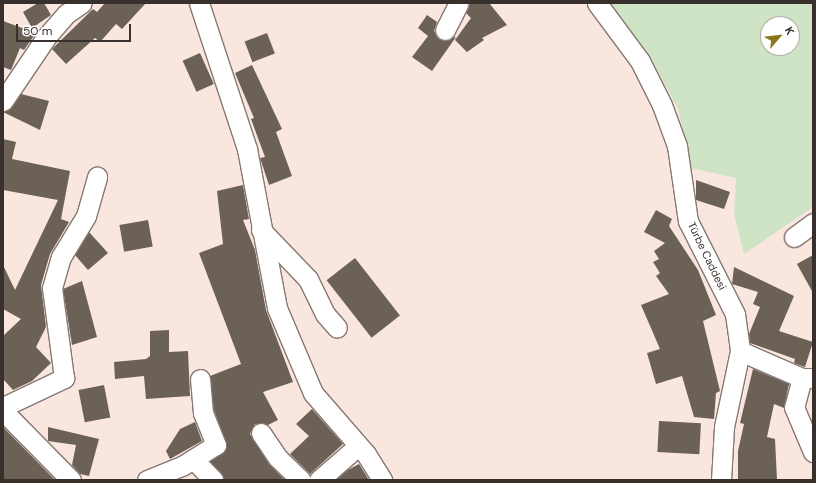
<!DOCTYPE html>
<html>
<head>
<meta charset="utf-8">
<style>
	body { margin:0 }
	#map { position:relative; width:816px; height:483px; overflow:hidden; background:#f9e6df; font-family:"DM Sans",sans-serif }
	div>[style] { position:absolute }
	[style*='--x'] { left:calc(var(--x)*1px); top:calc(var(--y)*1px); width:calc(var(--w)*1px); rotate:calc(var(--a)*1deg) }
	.green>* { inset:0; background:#cee4c4 }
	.building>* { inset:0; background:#6c6156; transform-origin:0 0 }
	.roads { filter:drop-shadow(1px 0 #877770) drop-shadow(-1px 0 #877770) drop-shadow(0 1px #877770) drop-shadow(0 -1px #877770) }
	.minor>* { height:19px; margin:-9.5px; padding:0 9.5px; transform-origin:9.5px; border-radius:9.5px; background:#fff }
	span { translate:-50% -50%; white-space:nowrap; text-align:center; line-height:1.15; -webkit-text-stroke:4px #fff; paint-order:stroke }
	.street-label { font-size:11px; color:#37302d }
	.frame { position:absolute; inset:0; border:4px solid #37302d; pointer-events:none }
	.north { position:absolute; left:760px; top:16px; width:40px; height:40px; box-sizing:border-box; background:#fff; border:1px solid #afacab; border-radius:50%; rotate:62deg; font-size:11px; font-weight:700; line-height:16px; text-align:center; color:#37302d }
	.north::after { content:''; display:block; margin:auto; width:14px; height:18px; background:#887619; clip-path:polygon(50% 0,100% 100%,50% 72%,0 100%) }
	.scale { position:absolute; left:16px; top:24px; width:115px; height:18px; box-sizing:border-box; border:2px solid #37302d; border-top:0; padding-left:5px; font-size:12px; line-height:14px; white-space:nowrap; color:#37302d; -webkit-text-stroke:3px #fff; paint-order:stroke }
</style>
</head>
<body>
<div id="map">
	<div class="green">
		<i style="clip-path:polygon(evenodd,607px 3px,813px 3px,813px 207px,744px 254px,734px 214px,736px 178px,690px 168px,678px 109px,651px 58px,607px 3px,768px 24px,792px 24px,792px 48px,768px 48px,768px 24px)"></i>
	</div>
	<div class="building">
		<i style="clip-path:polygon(38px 3px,44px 3px,51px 15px,32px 28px,23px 12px)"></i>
		<i style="clip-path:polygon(105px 3px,146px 3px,122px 29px,116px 24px,100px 42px,95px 38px,66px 64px,52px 49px,93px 9px,97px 12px)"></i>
		<i style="clip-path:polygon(470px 3px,489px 3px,507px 25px,482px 38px,484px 40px,467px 52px,455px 40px,471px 18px,466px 13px)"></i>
		<i style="clip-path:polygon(427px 15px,437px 22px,434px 31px,440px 40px,456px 37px,432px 71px,412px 57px,428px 36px,418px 28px)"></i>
		<i style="clip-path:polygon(3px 21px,36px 33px,24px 50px,20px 48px,11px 70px,3px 67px)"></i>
		<i style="left:267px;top:33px;width:22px;height:24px;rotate:69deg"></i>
		<i style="left:200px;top:53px;width:34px;height:19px;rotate:66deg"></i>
		<i style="clip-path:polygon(252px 65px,282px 129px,276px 132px,292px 176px,269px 185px,260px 158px,265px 157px,251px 119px,254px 118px,235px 73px)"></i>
		<i style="clip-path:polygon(21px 94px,49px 101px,40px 130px,3px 112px,12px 107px)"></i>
		<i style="clip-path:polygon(3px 139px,16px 142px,12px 159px,70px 171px,61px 219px,69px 222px,50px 254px,41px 285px,46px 327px,36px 347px,51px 363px,32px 381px,13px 390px,3px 379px,3px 336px,21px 319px,3px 309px,3px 265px,15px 290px,58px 200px,3px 190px)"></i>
		<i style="clip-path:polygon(696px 180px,730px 192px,724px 209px,696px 200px)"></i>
		<i style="clip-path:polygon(243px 185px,249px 219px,243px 220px,255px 250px,266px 310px,293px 382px,263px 392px,278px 420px,268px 425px,255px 424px,250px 434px,269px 464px,285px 480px,224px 480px,210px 461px,222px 454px,227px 446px,214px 410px,210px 376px,241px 364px,199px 253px,223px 244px,217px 191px)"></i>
		<i style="clip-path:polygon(656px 210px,672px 219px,669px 226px,698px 270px,716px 315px,703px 321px,720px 391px,716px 393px,714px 419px,694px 417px,682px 376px,656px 384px,647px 353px,660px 349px,641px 305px,669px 294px,656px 276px,660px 273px,653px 262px,659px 259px,654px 251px,665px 243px,644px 232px)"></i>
		<i style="left:148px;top:220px;width:27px;height:29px;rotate:80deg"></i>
		<i style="clip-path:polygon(89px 232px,108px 253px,88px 270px,75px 255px)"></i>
		<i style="clip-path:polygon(813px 255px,813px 293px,797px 264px)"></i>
		<i style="left:355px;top:258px;width:73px;height:36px;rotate:52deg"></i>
		<i style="clip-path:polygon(734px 267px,794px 296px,779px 331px,813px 342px,805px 367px,794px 363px,795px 359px,750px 343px,749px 334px,760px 307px,753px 304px,758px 292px,732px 284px)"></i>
		<i style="clip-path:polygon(82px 281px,97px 337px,72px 345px,63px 289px)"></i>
		<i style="clip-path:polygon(169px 330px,169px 352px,188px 351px,190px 396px,146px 399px,144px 376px,115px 379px,114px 362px,146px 359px,150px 356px,150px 331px)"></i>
		<i style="clip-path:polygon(753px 369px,789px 384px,784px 408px,774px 404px,767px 437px,775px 439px,777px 480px,738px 480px,738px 451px,744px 424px,740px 423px)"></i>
		<i style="left:104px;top:385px;width:33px;height:26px;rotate:79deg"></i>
		<i style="clip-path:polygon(312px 409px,343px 444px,310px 474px,290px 454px,309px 436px,296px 424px)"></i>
		<i style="left:659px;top:421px;width:42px;height:31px;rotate:3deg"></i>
		<i style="clip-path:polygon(195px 422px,202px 441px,170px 459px,166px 451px,180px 429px)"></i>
		<i style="clip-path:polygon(3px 427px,54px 479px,55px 480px,3px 480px)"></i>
		<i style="clip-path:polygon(48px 427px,99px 439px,89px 476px,80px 474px,72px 465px,76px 445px,48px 441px)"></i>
		<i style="clip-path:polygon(359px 464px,369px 480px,336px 480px,346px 471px)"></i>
	</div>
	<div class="roads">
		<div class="minor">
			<i style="--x:199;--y:3;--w:154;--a:71.8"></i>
			<i style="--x:247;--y:149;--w:162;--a:79.3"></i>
			<i style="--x:277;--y:308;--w:92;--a:67"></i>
			<i style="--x:313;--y:393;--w:81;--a:49"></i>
			<i style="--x:366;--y:454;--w:31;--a:58"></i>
			<i style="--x:597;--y:3;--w:72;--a:53.4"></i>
			<i style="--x:640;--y:61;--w:49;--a:63.4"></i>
			<i style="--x:662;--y:105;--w:44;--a:69.9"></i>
			<i style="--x:677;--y:146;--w:76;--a:81.7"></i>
			<i style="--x:688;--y:221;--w:104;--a:63.2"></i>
			<i style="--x:735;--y:314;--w:37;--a:82"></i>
			<i style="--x:740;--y:351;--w:78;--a:101.9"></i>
			<i style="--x:724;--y:427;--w:53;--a:93.2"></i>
			<i style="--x:445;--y:30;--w:30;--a:-63"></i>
			<i style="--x:3;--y:101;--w:78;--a:-55.9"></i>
			<i style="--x:47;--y:36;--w:29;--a:-49"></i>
			<i style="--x:66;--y:14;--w:19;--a:-35"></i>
			<i style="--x:261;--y:230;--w:68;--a:46.2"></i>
			<i style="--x:308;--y:279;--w:39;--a:64"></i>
			<i style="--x:325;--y:314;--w:18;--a:49"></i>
			<i style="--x:794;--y:237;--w:24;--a:-36"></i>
			<i style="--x:740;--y:351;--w:68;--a:23.5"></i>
			<i style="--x:802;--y:378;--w:11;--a:0"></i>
			<i style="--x:802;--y:378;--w:30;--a:105"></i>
			<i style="--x:794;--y:407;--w:49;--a:67.1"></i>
			<i style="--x:3;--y:407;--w:68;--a:-25.4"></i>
			<i style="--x:64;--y:378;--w:91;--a:-97.6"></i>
			<i style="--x:52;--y:288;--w:32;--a:-74"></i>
			<i style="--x:61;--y:257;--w:48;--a:-58.6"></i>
			<i style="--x:86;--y:216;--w:41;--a:-74.2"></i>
			<i style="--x:3;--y:411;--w:97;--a:45.4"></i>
			<i style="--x:261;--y:433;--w:30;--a:56"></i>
			<i style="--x:278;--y:458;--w:32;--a:44"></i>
			<i style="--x:193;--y:459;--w:29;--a:46"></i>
			<i style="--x:147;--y:480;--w:38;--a:-22"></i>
			<i style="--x:182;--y:466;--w:40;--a:-32"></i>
			<i style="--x:216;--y:445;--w:35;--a:-112"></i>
			<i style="--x:203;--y:413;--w:34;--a:-95"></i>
			<i style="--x:319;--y:480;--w:50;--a:-41"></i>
		</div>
	</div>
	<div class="street-label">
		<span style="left:707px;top:256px;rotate:64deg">Türbe Caddesi</span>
	</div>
	<div class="frame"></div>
	<div class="north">K</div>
	<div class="scale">50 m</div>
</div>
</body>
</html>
